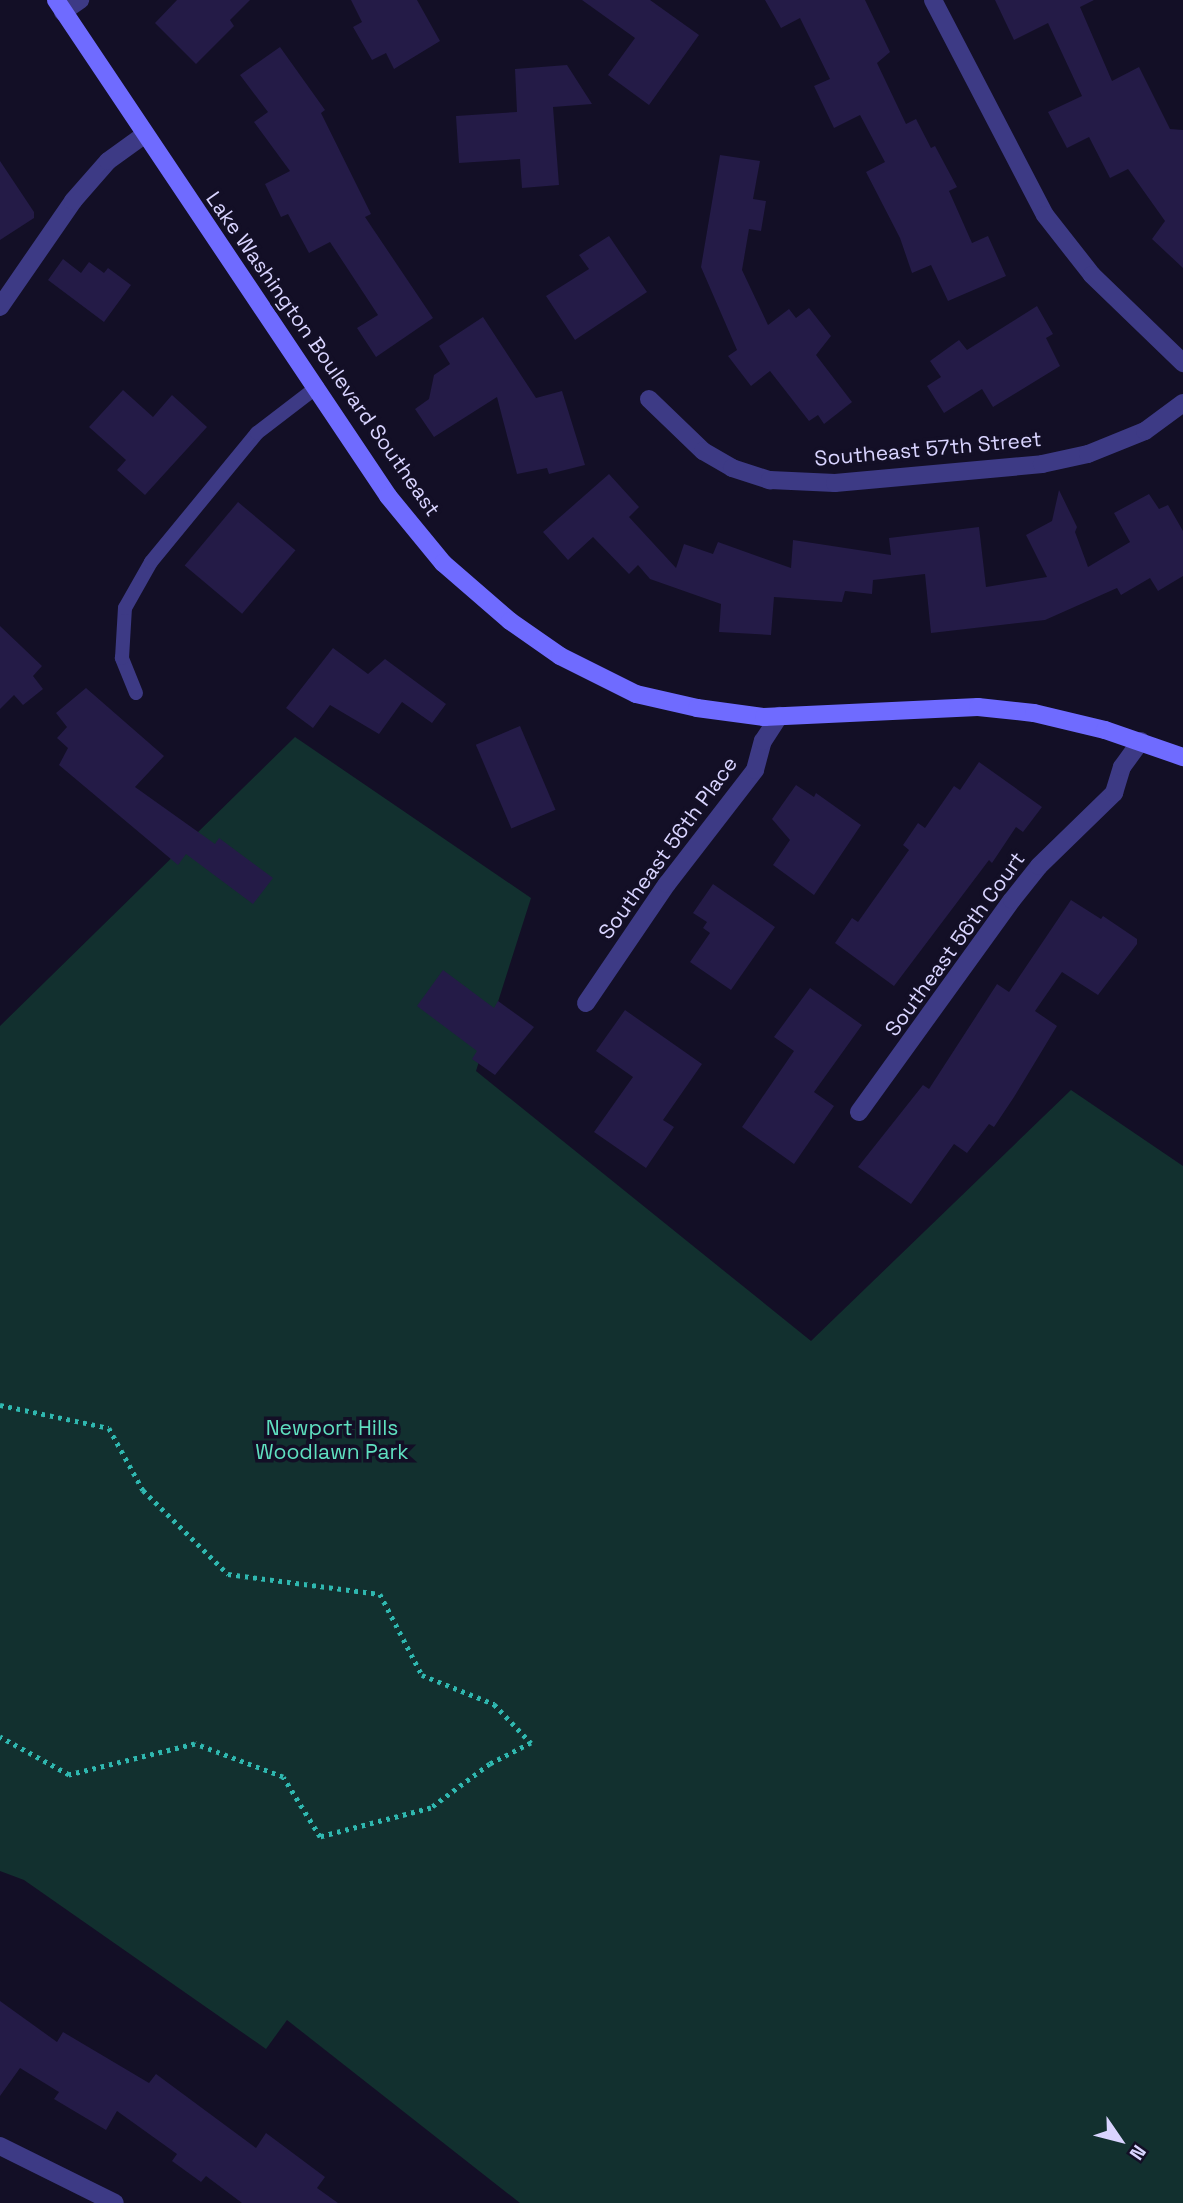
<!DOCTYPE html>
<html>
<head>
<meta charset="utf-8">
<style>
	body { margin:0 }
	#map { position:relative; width:1183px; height:2203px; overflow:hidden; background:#130f26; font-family:"Space Grotesk",sans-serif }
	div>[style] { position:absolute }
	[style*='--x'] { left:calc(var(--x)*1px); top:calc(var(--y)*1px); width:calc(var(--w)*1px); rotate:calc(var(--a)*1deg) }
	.green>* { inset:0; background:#12302f }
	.building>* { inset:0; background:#241b47; transform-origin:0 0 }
	.path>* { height:4.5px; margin-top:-2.25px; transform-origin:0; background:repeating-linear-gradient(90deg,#2fb8b0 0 3.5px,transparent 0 8.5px) }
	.service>* { height:14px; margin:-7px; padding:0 7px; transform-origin:7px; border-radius:7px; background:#3d3a85 }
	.minor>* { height:18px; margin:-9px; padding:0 9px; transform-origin:9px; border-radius:9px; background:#3d3a85 }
	.secondary>* { height:18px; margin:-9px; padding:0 9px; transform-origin:9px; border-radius:9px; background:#6f6bff }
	span { translate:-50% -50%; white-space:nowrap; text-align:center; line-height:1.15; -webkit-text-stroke:7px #130f26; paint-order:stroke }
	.street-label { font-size:21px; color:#d9d4ff }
	.park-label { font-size:21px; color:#5fe0c0 }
	.north { position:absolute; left:1085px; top:2105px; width:70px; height:70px; -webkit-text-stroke:5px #130f26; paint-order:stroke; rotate:125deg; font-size:19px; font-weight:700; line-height:28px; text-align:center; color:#d9d4ff }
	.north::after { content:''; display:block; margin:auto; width:24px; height:32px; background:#d9d4ff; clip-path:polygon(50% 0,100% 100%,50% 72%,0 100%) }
</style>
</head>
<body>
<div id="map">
	<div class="green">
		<i style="clip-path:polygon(295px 737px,531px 898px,476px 1071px,811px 1341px,1071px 1090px,1183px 1166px,1183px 2203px,520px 2203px,287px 2020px,266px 2049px,24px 1880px,0 1871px,0 1026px)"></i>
	</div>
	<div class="building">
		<i style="clip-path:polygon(177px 0,250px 0,230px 20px,234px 26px,196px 64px,155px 23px)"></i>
		<i style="clip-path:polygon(351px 0,417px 0,440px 41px,394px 69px,386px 53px,372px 60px,353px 27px,362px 22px)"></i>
		<i style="clip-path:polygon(582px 0,650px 0,699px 35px,649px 105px,608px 75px,635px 38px)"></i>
		<i style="clip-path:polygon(765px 0,865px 0,890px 52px,877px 63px,906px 124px,916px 119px,931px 148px,935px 146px,957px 187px,949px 191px,972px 243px,988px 236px,1006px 276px,948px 301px,931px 265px,912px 273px,900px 238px,866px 172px,885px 162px,860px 115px,834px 128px,814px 86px,830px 79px,800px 18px,781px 28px)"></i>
		<i style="clip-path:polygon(995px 0,1094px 0,1080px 7px,1112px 81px,1139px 67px,1170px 129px,1183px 130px,1183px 268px,1152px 239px,1165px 221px,1128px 169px,1110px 178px,1089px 137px,1067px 148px,1048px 112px,1082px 96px,1048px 23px,1014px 40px)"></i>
		<i style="clip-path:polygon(280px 47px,325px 110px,321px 113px,371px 214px,365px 217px,433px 318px,376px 357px,357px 328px,378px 315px,330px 242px,309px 253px,288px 214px,281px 217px,265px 184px,290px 171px,254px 122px,268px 112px,240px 75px)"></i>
		<i style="clip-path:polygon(567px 65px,592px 104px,553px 107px,559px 185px,522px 188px,520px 159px,459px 163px,456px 116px,517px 112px,515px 69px)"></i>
		<i style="clip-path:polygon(720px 155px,760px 161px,753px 199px,766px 201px,761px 231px,749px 229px,742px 270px,768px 325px,789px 309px,796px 318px,809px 308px,831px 336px,816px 355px,852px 402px,824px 424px,818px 415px,809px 421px,770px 371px,751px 386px,728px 356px,737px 350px,701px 267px)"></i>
		<i style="clip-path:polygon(0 161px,34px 212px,34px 218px,0 240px)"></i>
		<i style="clip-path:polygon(609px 236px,647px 292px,575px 340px,546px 296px,589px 269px,579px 255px)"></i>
		<i style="clip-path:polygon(63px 259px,81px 273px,89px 262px,104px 273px,108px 268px,131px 285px,104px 322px,48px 280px)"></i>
		<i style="clip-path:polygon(1037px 306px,1053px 334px,1046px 338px,1060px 366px,993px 407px,982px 389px,944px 413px,927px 386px,941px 377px,930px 361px,959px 340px,967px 350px)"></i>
		<i style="clip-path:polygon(483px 317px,536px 398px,562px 391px,585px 465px,549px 474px,547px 468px,517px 474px,497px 397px,434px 437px,415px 409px,429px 399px,434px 375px,450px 364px,439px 346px)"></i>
		<i style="clip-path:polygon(123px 390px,153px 417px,172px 395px,207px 427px,145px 495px,117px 470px,126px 460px,89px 427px)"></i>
		<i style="clip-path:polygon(609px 474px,639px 507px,629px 517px,676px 568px,684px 544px,713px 554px,718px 542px,791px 568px,793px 540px,891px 555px,889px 538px,979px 527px,986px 587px,1047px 577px,1026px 535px,1052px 521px,1059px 490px,1077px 527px,1075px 532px,1088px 567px,1130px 542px,1114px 513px,1149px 494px,1159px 509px,1168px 505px,1183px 531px,1183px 576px,1158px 591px,1150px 578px,1121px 595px,1117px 588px,1045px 620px,931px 633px,925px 574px,873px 580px,872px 594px,845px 591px,842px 602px,774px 597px,771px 635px,719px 632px,721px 604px,650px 579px,638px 565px,629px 574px,593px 537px,568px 560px,543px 532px)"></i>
		<i style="left:238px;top:502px;width:75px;height:83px;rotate:40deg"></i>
		<i style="clip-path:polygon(0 626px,42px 666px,33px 676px,43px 689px,23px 705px,14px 695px,0 709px)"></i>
		<i style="clip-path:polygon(333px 648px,368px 674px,385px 659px,446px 704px,432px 723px,402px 702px,379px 734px,330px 705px,313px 728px,286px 708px)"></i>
		<i style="clip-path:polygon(86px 688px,164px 756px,135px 787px,215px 844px,219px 838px,273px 878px,253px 904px,186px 854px,178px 865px,59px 765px,68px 748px,57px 738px,67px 727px,56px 713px)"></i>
		<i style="left:520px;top:726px;width:91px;height:48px;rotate:67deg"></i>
		<i style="clip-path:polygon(979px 762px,1042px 807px,1023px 832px,1016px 827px,992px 863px,989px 860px,894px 986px,835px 943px,852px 918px,858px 922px,909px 850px,903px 845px,918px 823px,925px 828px,954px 786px,960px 790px)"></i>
		<i style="clip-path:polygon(796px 785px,814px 797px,816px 793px,861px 825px,814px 895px,773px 865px,790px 840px,772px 819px)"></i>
		<i style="clip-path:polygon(713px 884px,775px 927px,731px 990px,690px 962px,710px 933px,703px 928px,707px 922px,693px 913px)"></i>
		<i style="clip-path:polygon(1071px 900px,1101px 919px,1103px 916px,1137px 939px,1137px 944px,1098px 995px,1062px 972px,1035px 1011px,1057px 1026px,1014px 1097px,994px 1127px,989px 1124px,967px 1153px,954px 1144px,911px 1204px,858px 1167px,923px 1085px,929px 1089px,997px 984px,1009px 992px)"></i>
		<i style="clip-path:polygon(443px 970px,494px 1008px,498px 1001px,534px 1027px,495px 1075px,472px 1059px,477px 1051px,417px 1006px)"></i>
		<i style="clip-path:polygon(810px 988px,862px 1025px,814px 1092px,834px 1106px,794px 1164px,742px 1127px,794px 1051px,774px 1037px)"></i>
		<i style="clip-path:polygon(625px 1010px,702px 1064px,663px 1120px,674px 1127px,646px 1168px,594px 1132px,633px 1077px,596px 1051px)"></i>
		<i style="clip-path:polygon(0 2001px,57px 2042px,63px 2032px,149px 2083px,156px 2074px,256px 2148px,266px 2133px,325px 2177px,317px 2188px,338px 2203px,242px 2203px,206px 2176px,201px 2182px,172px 2161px,177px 2154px,117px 2111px,106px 2130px,54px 2099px,59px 2092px,20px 2068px,0 2096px)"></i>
	</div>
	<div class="path">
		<i style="--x:0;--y:1405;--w:111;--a:11.9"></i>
		<i style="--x:109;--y:1428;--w:71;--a:61.3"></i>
		<i style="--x:143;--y:1490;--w:120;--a:44.7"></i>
		<i style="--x:228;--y:1574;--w:153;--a:7.5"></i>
		<i style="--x:380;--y:1594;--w:91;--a:62.6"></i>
		<i style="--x:422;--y:1675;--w:78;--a:21.9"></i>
		<i style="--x:494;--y:1704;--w:54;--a:46.5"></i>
		<i style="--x:531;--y:1743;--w:46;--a:152.9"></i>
		<i style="--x:490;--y:1764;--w:74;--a:143.3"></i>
		<i style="--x:431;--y:1808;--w:115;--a:165.4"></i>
		<i style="--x:320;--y:1837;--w:70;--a:-121.7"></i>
		<i style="--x:283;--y:1777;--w:94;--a:-159.4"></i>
		<i style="--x:195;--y:1744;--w:130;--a:166.2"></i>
		<i style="--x:69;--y:1775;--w:79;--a:-151.2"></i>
	</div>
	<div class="service">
		<i style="--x:136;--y:693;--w:38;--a:-112"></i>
		<i style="--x:122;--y:658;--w:50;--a:-86.6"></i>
		<i style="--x:125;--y:608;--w:53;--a:-60.5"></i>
		<i style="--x:151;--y:562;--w:167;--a:-50.6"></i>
		<i style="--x:257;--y:433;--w:76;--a:-37.5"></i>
	</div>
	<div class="minor">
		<i style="--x:933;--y:0;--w:242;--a:62.5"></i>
		<i style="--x:1045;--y:215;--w:76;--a:51.9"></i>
		<i style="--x:1092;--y:275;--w:127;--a:44"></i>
		<i style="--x:63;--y:12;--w:21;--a:-35"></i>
		<i style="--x:0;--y:307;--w:129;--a:-55.4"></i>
		<i style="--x:73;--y:201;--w:53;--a:-48.8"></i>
		<i style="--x:108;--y:161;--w:44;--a:-35.8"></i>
		<i style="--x:649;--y:399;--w:75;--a:43.9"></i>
		<i style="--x:703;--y:451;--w:34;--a:30"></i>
		<i style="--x:732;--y:468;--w:40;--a:18"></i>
		<i style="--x:770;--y:480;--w:65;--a:2.6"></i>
		<i style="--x:835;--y:483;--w:208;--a:-5.2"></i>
		<i style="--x:1042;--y:464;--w:47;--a:-12.3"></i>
		<i style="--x:1088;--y:454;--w:61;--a:-22"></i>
		<i style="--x:1145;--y:431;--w:47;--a:-36.4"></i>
		<i style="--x:586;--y:1003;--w:144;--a:-55.8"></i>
		<i style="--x:667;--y:884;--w:144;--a:-52.3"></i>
		<i style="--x:755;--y:770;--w:30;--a:-75"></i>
		<i style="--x:763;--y:741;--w:30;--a:-57"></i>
		<i style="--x:859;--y:1112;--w:261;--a:-54.2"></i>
		<i style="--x:1012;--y:900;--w:43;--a:-51.5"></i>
		<i style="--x:1039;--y:866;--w:105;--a:-44.2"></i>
		<i style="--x:1114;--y:793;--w:27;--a:-73"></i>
		<i style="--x:1122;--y:767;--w:32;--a:-54"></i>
		<i style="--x:0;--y:2146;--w:128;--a:26.4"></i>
	</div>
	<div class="secondary">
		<i style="--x:56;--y:0;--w:597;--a:56.2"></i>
		<i style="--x:388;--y:496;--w:87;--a:50.6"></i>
		<i style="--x:443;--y:563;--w:89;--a:40.9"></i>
		<i style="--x:510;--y:621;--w:61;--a:35"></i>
		<i style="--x:560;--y:656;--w:85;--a:26.6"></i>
		<i style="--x:636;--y:694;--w:63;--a:12.9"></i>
		<i style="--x:697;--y:708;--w:68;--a:7.7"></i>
		<i style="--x:764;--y:717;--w:214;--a:-2.7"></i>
		<i style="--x:978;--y:707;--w:56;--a:6.1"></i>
		<i style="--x:1034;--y:713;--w:73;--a:13.5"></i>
		<i style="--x:1105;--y:730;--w:83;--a:19.1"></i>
	</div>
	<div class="street-label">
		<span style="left:323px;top:354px;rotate:55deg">Lake Washington Boulevard Southeast</span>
		<span style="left:928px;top:449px;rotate:-5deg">Southeast 57th Street</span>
		<span style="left:668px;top:848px;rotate:-54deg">Southeast 56th Place</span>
		<span style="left:955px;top:944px;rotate:-54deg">Southeast 56th Court</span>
	</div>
	<div class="park-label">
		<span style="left:332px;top:1440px">Newport Hills<br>Woodlawn Park</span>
	</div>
	<div class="north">N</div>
</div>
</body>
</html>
